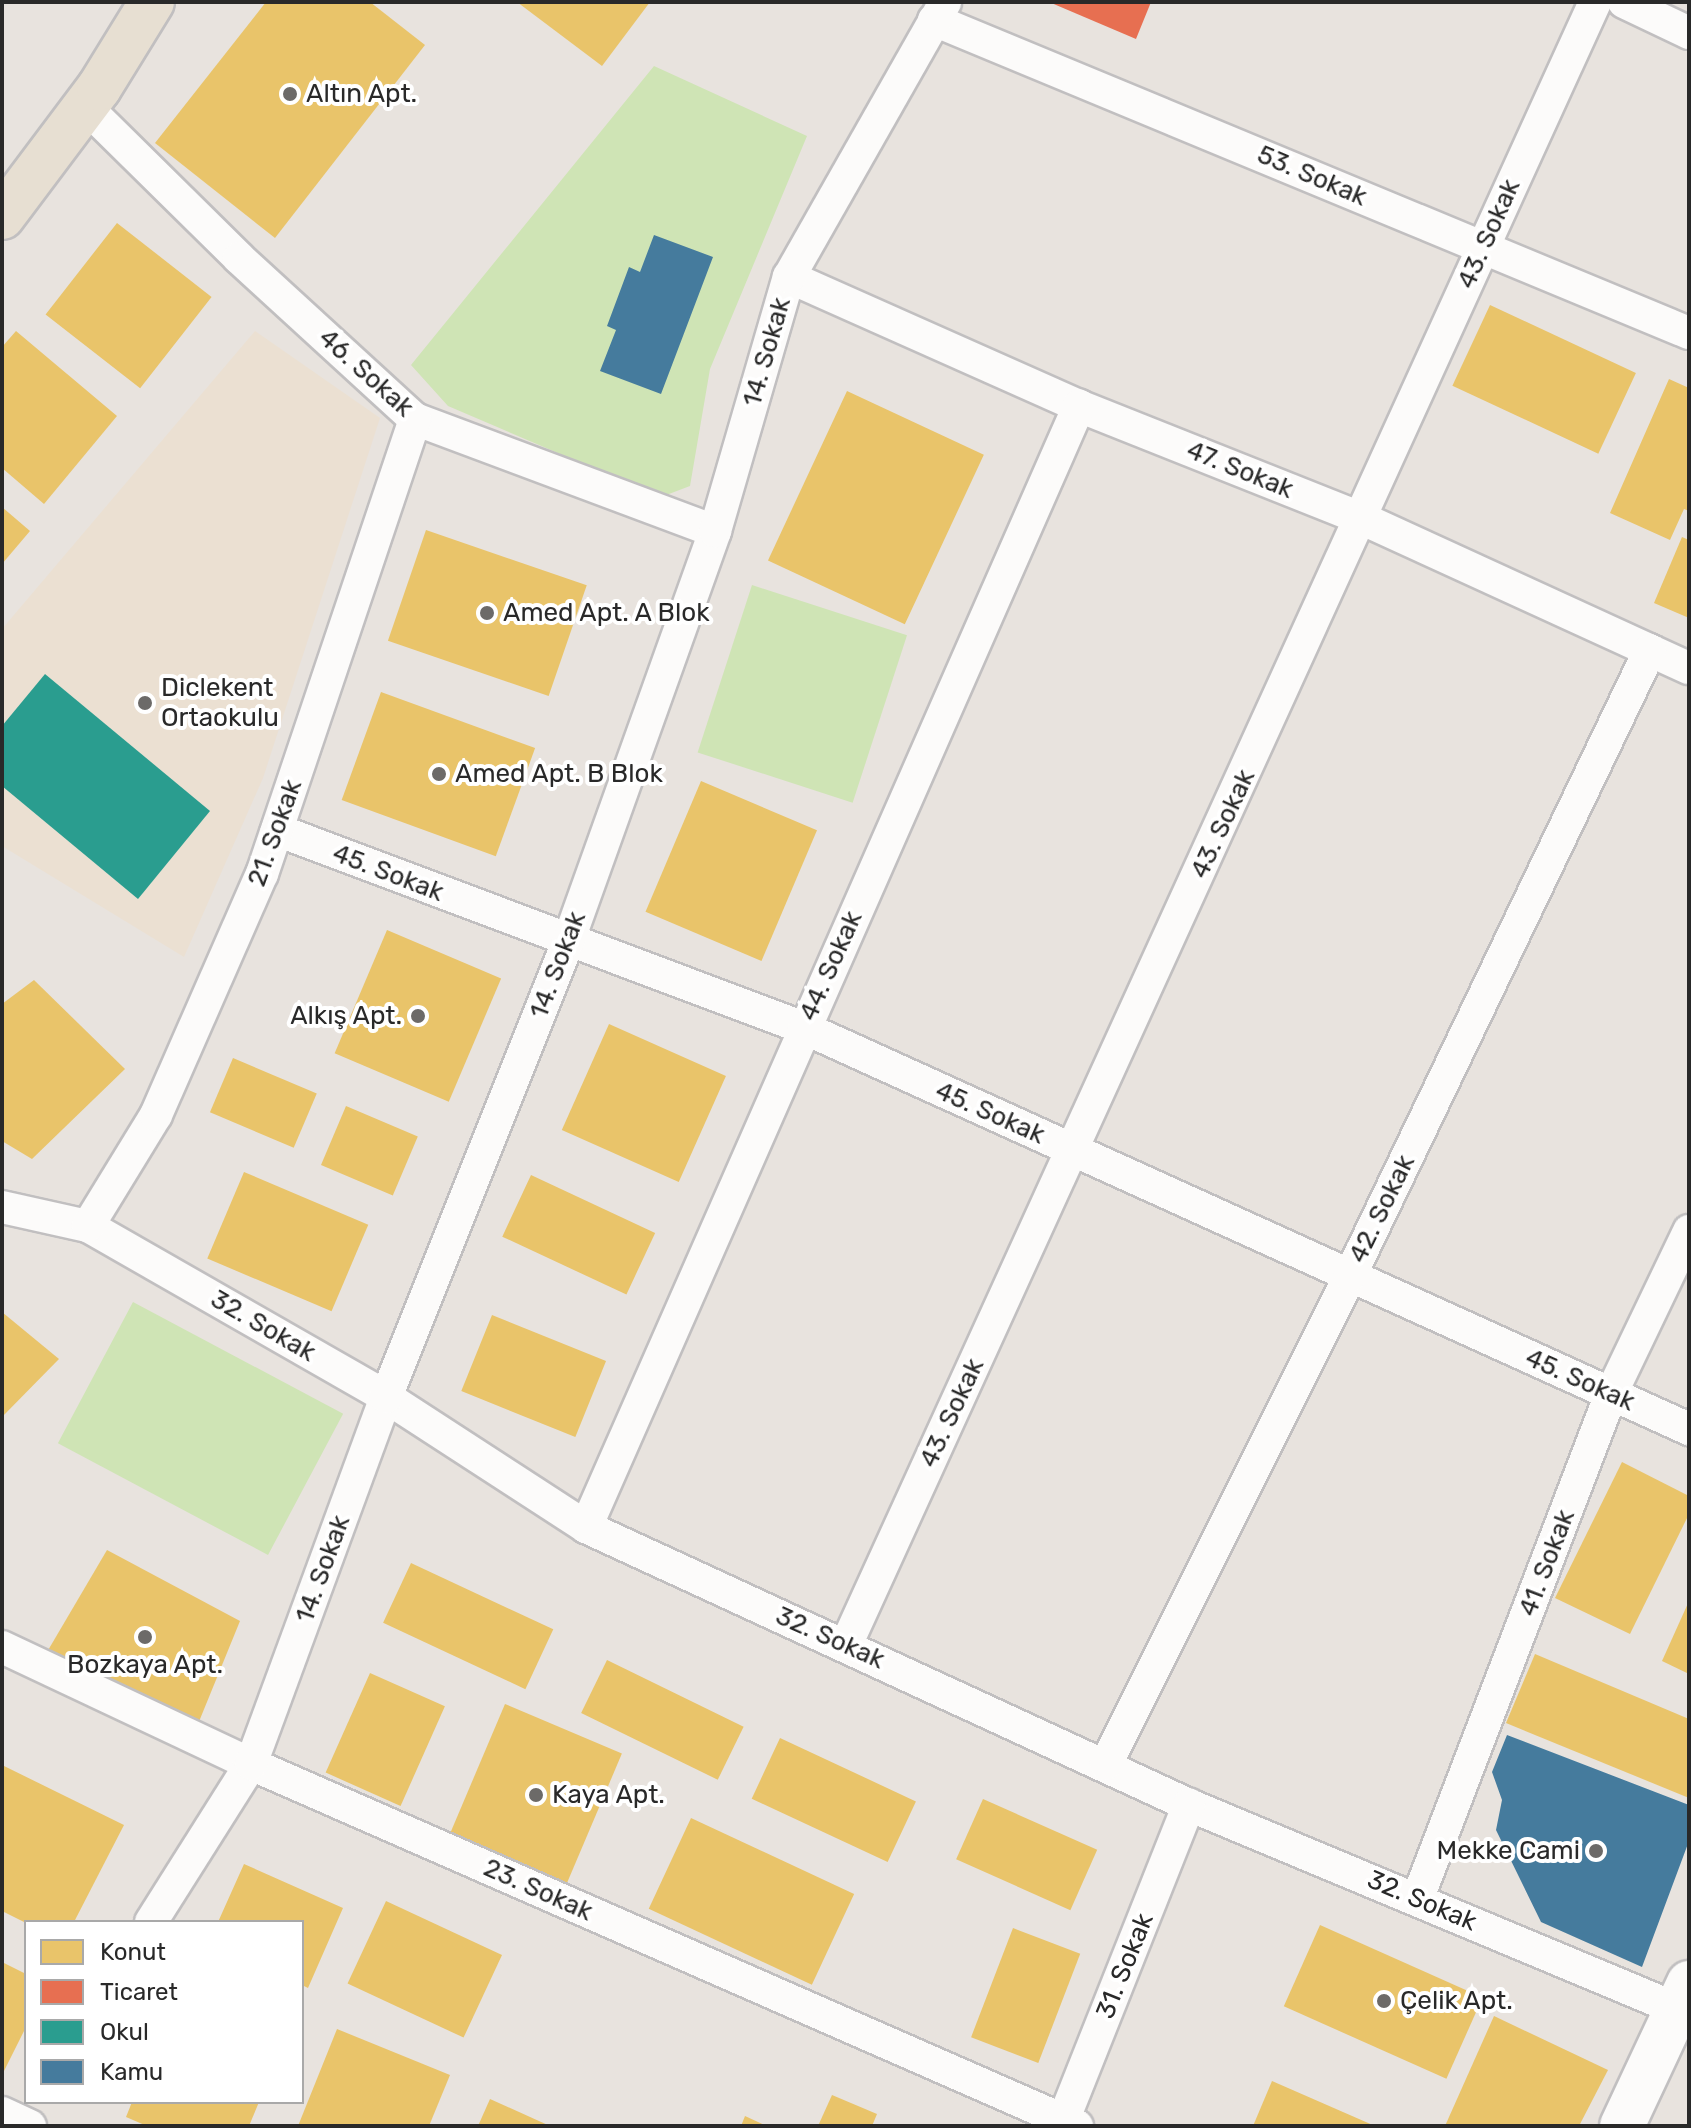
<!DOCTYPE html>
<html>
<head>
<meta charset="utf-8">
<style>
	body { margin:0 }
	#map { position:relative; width:1691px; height:2128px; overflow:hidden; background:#e8e3de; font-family:Rubik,sans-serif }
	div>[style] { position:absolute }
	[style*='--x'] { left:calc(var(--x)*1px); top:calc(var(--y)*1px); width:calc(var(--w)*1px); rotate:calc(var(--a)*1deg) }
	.education>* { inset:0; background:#ebe0d2 }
	.green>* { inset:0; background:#cfe4b5; transform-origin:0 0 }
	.homes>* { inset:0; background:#e9c46a; transform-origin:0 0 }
	.shops>* { inset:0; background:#e76f51 }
	.schools>* { inset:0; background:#2a9d8f }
	.public>* { inset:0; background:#457b9d }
	.roads { filter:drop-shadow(2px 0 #c1bfc0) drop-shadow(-2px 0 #c1bfc0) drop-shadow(0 2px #c1bfc0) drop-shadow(0 -2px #c1bfc0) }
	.street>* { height:32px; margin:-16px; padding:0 16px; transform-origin:16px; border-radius:16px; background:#fcfbfa }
	.secondary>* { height:44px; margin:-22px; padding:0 22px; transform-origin:22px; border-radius:22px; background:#fcfbfa }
	.primary>* { height:44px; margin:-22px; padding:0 22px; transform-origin:22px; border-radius:22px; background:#e7dfd2 }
	.dots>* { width:22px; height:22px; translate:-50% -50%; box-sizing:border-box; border:4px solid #fff; border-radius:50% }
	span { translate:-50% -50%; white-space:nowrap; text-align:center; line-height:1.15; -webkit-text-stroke:8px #fff; paint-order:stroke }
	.poi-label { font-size:26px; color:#292929 }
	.left { translate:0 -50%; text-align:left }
	.right { translate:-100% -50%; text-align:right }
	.street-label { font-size:26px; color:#292929 }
	.frame { position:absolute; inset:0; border:4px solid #292929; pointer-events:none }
	.legend { position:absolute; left:24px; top:1920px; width:280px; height:184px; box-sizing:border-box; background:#fff; border:2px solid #a9a9a9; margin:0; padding:10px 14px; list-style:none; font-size:24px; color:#292929 }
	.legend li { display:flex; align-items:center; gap:16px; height:40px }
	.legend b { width:40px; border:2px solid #a9a9a9 }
</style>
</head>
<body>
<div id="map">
	<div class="education">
		<i style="clip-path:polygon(255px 331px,380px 418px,263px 778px,184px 957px,2px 846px,2px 629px)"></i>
	</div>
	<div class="green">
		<i style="clip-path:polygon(654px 66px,807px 136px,710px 369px,690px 486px,661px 497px,448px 406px,411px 365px)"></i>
		<i style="left:752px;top:585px;width:163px;height:176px;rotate:18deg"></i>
		<i style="left:133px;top:1302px;width:238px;height:160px;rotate:28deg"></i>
	</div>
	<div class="homes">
		<i style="clip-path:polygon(266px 2px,370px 2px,425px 45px,275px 238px,155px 143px)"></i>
		<i style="clip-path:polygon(517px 2px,650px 2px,602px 66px)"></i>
		<i style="left:117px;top:223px;width:120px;height:116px;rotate:38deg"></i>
		<i style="left:1490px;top:305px;width:161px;height:89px;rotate:25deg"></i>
		<i style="clip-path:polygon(16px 331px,117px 416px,44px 504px,2px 468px,2px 347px)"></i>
		<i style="clip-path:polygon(1669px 379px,1689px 388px,1689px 511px,1684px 509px,1670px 540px,1610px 513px)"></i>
		<i style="left:847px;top:391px;width:151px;height:187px;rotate:25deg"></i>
		<i style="clip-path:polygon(2px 507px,30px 531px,2px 564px)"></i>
		<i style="left:426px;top:530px;width:170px;height:117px;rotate:19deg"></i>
		<i style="clip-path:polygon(1682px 537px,1689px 540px,1689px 618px,1654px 603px)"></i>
		<i style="left:381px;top:692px;width:164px;height:115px;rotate:20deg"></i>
		<i style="left:701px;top:781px;width:126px;height:142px;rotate:23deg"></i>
		<i style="left:387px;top:930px;width:124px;height:134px;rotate:23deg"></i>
		<i style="clip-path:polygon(34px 980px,125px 1069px,32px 1159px,2px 1141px,2px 1004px)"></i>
		<i style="left:609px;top:1024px;width:128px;height:116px;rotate:24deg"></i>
		<i style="left:233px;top:1058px;width:91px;height:59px;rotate:23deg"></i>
		<i style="left:346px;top:1106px;width:78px;height:64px;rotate:23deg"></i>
		<i style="left:244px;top:1172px;width:135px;height:94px;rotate:23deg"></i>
		<i style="left:531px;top:1175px;width:137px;height:68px;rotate:25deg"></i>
		<i style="clip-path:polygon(2px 1312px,59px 1359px,2px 1417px)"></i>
		<i style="left:492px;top:1315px;width:123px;height:82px;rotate:22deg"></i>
		<i style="clip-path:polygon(1622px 1462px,1689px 1496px,1689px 1514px,1630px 1634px,1555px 1598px)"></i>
		<i style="clip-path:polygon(107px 1550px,240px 1621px,198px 1724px,47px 1652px)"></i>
		<i style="left:411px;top:1563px;width:157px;height:66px;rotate:25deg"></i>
		<i style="clip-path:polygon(1689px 1601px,1689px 1674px,1662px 1661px)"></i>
		<i style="clip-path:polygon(1535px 1654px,1689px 1719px,1689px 1798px,1506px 1723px)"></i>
		<i style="left:607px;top:1660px;width:152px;height:59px;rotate:26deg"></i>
		<i style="left:370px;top:1673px;width:82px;height:109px;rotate:24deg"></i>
		<i style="left:505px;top:1704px;width:127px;height:143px;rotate:23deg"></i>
		<i style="left:780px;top:1738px;width:150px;height:67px;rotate:25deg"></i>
		<i style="clip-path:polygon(2px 1765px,124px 1825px,74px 1922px,26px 1923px,2px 1911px)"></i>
		<i style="left:983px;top:1799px;width:125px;height:66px;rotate:24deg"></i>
		<i style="left:691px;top:1818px;width:180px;height:100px;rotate:25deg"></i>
		<i style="clip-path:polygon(244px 1864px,343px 1908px,308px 1988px,302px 1985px,302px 1922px,218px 1922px)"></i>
		<i style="left:386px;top:1901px;width:128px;height:91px;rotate:25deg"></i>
		<i style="left:1320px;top:1925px;width:178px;height:89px;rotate:24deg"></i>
		<i style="left:1013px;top:1928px;width:72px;height:117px;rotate:21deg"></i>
		<i style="clip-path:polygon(2px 1962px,26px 1974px,26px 2027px,2px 2075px)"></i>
		<i style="clip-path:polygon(1494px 2016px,1608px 2070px,1579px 2126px,1445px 2126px)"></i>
		<i style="clip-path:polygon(337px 2029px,450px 2075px,429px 2126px,298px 2126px)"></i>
		<i style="clip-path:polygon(1272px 2081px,1375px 2126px,1253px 2126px)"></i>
		<i style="clip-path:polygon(832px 2095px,877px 2114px,872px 2126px,818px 2126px)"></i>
		<i style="clip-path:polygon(490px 2099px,550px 2126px,478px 2126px)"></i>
		<i style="clip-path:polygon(132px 2102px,259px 2102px,249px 2126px,147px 2126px,126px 2117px)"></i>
		<i style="clip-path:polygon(745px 2116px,767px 2126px,741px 2126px)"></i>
	</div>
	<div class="shops">
		<i style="clip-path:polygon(1049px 2px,1151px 2px,1136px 39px)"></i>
	</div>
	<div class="schools">
		<i style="clip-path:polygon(45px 674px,210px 811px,138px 899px,2px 786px,2px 726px)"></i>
	</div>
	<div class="public">
		<i style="clip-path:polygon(654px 235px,713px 257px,661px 394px,600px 371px,616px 330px,607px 326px,629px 267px,640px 272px)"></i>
		<i style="clip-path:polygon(1507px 1735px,1689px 1805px,1689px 1841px,1642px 1967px,1541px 1922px,1496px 1830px,1502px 1800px,1492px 1772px)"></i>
	</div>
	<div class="roads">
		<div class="street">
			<i style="--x:1624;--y:2;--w:72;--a:25.5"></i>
			<i style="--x:934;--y:20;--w:817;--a:22.52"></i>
			<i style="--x:85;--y:106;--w:216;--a:44.6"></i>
			<i style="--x:239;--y:258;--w:239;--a:42.5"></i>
			<i style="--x:415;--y:419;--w:320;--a:20.5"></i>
			<i style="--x:789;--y:277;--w:317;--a:24"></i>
			<i style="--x:1079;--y:406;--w:306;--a:21.7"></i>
			<i style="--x:1363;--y:519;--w:358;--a:24.6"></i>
			<i style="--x:277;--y:830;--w:563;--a:20.59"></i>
			<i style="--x:804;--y:1028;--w:972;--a:24.38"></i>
			<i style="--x:2;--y:1207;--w:88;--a:12.5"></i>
			<i style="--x:88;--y:1226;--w:344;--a:29.8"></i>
			<i style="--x:386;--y:1397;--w:239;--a:33"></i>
			<i style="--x:586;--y:1527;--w:664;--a:24.75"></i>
			<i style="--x:1189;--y:1805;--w:542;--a:22.68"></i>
			<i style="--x:88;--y:1226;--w:130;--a:-58.5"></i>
			<i style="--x:156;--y:1115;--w:263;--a:-66.3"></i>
			<i style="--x:262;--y:874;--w:480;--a:-71.4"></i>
			<i style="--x:586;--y:1527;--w:1225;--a:-66.26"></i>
			<i style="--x:846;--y:1645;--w:1806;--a:-65.49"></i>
			<i style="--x:2;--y:1647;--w:275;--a:25.2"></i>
			<i style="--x:251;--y:1764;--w:902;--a:23.67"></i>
			<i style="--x:1106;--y:1764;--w:546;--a:-63.43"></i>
			<i style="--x:1350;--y:1276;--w:694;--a:-64.39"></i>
			<i style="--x:1417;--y:1900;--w:542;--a:-69.02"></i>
			<i style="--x:1611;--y:1394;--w:181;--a:-64.4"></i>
			<i style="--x:151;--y:1922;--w:187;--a:-57.7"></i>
			<i style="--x:251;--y:1764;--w:391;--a:-69.8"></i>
			<i style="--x:386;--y:1397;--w:490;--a:-68.2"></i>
			<i style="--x:568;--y:942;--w:436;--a:-70.3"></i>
			<i style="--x:715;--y:531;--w:265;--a:-73.8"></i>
			<i style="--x:789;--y:277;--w:316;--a:-60.4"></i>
			<i style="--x:2;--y:2113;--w:31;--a:25"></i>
			<i style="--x:1061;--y:2126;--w:346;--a:-68.3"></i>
		</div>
		<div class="secondary">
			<i style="--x:1622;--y:2126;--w:158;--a:-64.9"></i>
		</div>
		<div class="primary">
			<i style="--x:2;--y:217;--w:161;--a:-53.1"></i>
			<i style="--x:99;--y:88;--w:101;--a:-58.4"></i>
		</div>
	</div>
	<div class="dots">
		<i style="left:290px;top:94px;background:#6c6a68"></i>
		<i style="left:487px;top:613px;background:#6c6a68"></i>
		<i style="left:145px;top:703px;background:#6c6a68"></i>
		<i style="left:439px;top:774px;background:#6c6a68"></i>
		<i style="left:418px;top:1016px;background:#6c6a68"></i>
		<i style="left:145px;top:1637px;background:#6c6a68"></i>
		<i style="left:536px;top:1795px;background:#6c6a68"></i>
		<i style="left:1596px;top:1851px;background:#6c6a68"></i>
		<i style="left:1384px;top:2001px;background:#6c6a68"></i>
	</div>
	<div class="poi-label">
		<span class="left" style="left:306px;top:94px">Altın Apt.</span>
		<span class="left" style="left:503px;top:613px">Amed Apt. A Blok</span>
		<span class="left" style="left:161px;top:703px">Diclekent<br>Ortaokulu</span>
		<span class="left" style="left:455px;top:774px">Amed Apt. B Blok</span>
		<span class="right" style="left:402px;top:1016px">Alkış Apt.</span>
		<span style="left:145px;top:1665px">Bozkaya Apt.</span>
		<span class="left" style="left:552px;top:1795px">Kaya Apt.</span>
		<span class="right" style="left:1580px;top:1851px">Mekke Cami</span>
		<span class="left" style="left:1400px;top:2001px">Çelik Apt.</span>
	</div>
	<div class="street-label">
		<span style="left:1312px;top:176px;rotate:23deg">53. Sokak</span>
		<span style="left:1489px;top:234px;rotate:-66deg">43. Sokak</span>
		<span style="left:767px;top:352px;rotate:-74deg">14. Sokak</span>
		<span style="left:366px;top:373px;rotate:42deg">46. Sokak</span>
		<span style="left:1240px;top:470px;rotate:22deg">47. Sokak</span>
		<span style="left:1223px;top:824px;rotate:-65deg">43. Sokak</span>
		<span style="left:275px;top:833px;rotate:-70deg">21. Sokak</span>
		<span style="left:388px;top:873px;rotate:21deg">45. Sokak</span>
		<span style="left:558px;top:965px;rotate:-69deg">14. Sokak</span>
		<span style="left:831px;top:966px;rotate:-66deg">44. Sokak</span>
		<span style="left:990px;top:1113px;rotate:24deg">45. Sokak</span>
		<span style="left:1382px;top:1209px;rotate:-64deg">42. Sokak</span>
		<span style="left:263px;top:1326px;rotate:30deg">32. Sokak</span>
		<span style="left:1580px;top:1380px;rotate:24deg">45. Sokak</span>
		<span style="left:952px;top:1413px;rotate:-65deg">43. Sokak</span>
		<span style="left:1547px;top:1563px;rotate:-69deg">41. Sokak</span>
		<span style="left:323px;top:1569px;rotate:-70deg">14. Sokak</span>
		<span style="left:830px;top:1638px;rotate:24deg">32. Sokak</span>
		<span style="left:538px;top:1890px;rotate:24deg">23. Sokak</span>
		<span style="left:1422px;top:1901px;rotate:23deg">32. Sokak</span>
		<span style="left:1125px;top:1966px;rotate:-68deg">31. Sokak</span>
	</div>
	<div class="frame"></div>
	<ul class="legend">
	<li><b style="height:22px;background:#e9c46a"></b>Konut</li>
	<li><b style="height:22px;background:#e76f51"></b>Ticaret</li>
	<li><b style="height:22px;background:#2a9d8f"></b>Okul</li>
	<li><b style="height:22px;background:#457b9d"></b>Kamu</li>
	</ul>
</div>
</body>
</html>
